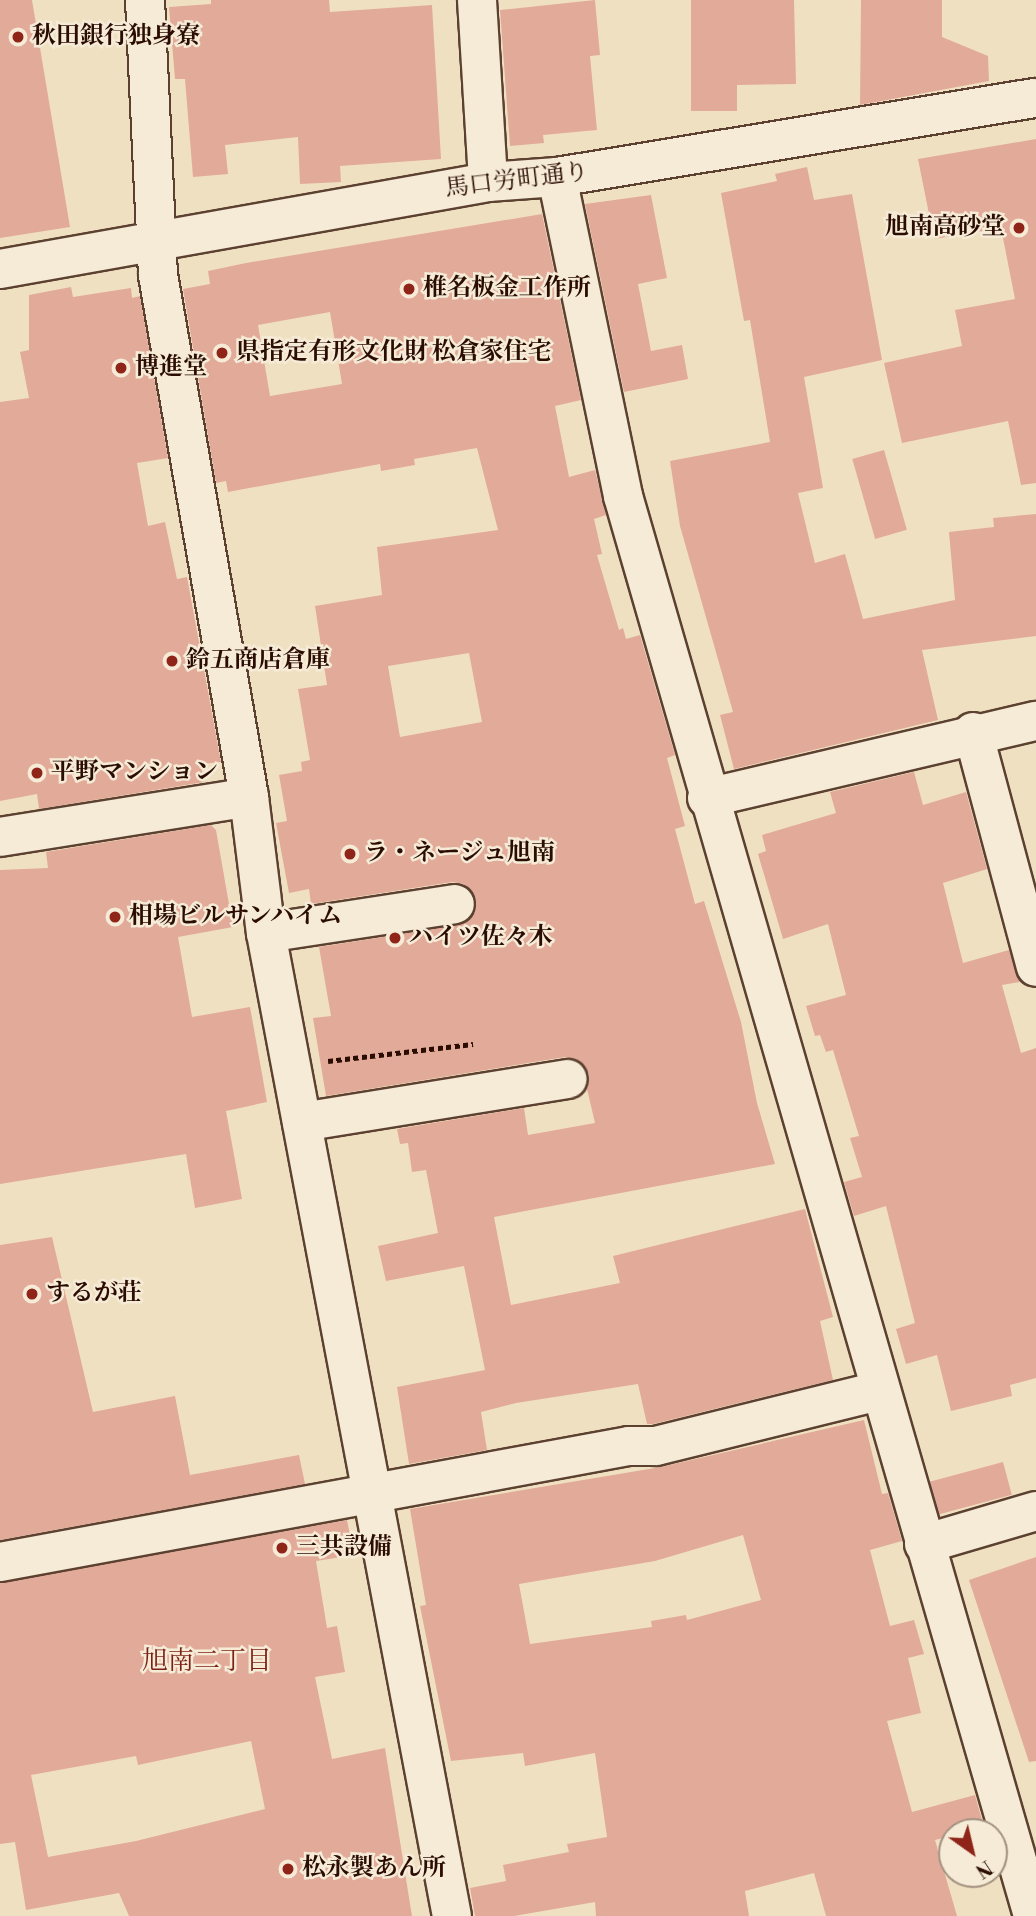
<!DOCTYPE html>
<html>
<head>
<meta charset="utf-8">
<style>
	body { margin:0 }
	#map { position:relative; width:1036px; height:1916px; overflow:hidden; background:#f0e0c2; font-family:"Libre Bodoni","Noto Serif JP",serif }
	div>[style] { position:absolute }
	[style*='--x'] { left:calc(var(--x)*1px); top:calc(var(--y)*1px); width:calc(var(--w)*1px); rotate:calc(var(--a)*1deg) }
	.building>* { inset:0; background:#e2aa99; transform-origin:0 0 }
	.path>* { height:4.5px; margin-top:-2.25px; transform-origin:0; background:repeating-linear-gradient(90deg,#2b0c00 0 5px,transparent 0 8.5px) }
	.roads { filter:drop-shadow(2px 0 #5c4130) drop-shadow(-2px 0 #5c4130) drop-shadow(0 2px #5c4130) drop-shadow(0 -2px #5c4130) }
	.minor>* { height:38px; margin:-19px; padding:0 19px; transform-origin:19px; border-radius:19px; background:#f5ebd7 }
	.dots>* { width:19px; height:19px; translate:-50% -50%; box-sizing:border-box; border:4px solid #f5ebd7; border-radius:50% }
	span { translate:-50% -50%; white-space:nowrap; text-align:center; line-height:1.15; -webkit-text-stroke:5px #f5ebd7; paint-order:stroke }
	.poi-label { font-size:24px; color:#2b0c00; font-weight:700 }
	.left { translate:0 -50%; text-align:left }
	.right { translate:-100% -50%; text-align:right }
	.street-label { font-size:24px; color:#2b0c00 }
	.neighbourhood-label { font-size:26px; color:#7a1f14 }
	.north { position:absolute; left:938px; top:1818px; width:70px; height:70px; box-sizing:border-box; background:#f5ebd7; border:2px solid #a49281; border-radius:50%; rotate:146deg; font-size:19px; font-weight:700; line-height:28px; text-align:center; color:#2b0c00 }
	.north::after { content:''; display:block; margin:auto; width:24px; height:32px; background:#8f2418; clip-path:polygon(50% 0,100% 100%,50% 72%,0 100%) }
</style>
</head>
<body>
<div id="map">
	<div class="building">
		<i style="clip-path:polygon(0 0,32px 0,70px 227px,0 238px)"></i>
		<i style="clip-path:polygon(211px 0,329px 0,330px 12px,432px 5px,441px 159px,340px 166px,341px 182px,300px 184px,298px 137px,225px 145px,228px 174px,193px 177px,185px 79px,175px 79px,169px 7px,211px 4px)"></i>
		<i style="clip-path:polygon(595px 0,600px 55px,590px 56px,597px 130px,543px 135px,544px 143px,510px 146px,500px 10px)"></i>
		<i style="clip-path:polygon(691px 0,794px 0,796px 84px,737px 85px,737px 111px,691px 111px)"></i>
		<i style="clip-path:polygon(861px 0,942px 0,942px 37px,988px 56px,989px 81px,860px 105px)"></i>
		<i style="clip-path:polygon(1036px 139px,1036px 483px,1021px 485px,1008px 421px,902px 443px,884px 363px,962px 346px,955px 310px,1015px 299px,1001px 228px,934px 239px,918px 159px)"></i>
		<i style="clip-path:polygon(807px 167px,814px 200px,852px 194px,882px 360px,804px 377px,823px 488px,798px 493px,815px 563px,845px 554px,863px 619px,955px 600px,949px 532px,994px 527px,993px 518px,1036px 514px,1036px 636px,922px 650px,938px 720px,734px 769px,720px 715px,733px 712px,680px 526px,670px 461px,770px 442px,750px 320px,744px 321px,721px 193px,777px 181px,775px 174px)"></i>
		<i style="clip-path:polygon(651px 195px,667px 278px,638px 284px,651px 351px,682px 345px,688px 379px,624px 392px,585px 204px)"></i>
		<i style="clip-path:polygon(evenodd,542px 214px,581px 400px,555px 406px,569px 477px,595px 470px,606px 515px,594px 519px,602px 554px,597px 555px,619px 630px,623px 628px,626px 639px,640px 635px,675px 755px,667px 758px,685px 826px,675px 829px,695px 904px,704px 901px,741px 1022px,757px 1103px,775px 1164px,494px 1217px,511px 1305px,620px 1283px,613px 1256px,805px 1209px,833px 1317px,820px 1321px,833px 1380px,653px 1424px,647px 1424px,638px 1384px,516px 1403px,481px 1412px,487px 1450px,409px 1464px,397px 1387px,485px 1370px,464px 1266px,386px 1281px,378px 1246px,438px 1233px,426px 1170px,412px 1172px,408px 1143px,400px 1144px,397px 1129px,524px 1108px,528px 1135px,595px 1123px,587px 1089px,589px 1075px,580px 1061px,565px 1057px,326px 1096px,313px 1018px,331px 1016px,319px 947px,459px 925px,475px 913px,476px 900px,464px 884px,452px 882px,311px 904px,309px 889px,289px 893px,276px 823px,287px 821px,279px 775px,302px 771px,301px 762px,310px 760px,298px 689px,327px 685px,315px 606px,382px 595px,377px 547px,498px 530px,477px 448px,414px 459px,415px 465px,381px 471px,380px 464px,228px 492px,226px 481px,216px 483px,183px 289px,210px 284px,208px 271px,246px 263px,542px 214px,330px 312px,342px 384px,270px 396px,258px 325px,330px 312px,542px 214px,469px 653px,482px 722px,400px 737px,388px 666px,469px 653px)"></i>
		<i style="clip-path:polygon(71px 287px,73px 297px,131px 288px,132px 298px,140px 296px,168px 458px,137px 463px,148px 526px,165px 522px,177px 579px,187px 577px,221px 762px,201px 764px,204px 782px,39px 809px,37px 794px,0 801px,0 402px,29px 398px,20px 352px,29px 350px,29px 295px)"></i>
		<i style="left:884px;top:450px;width:83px;height:33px;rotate:74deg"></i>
		<i style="clip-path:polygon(914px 772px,923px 805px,966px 792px,987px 869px,943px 883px,963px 963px,1009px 950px,1020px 982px,1002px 985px,1021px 1053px,1036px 1048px,1036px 1378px,1010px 1385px,1012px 1396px,951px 1411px,937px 1355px,906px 1364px,896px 1329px,915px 1323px,886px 1206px,854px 1216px,844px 1182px,862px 1177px,850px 1138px,859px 1136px,833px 1050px,826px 1052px,820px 1035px,815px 1036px,806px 1006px,846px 995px,828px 924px,783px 939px,758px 854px,766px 851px,762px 835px,836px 813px,830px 792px)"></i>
		<i style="clip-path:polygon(211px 825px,216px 830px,233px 927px,178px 937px,192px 1017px,250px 1007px,267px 1102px,226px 1111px,242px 1199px,195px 1208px,186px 1154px,0 1184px,0 870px,48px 868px,46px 852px)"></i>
		<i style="clip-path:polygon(52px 1237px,93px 1412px,175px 1396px,190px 1475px,299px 1455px,305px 1484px,0 1540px,0 1245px)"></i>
		<i style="clip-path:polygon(evenodd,864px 1420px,882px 1494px,888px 1493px,902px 1541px,870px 1550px,890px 1626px,914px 1620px,924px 1654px,908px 1658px,921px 1713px,887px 1721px,912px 1812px,975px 1795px,984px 1827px,935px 1840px,957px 1916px,826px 1916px,814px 1873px,745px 1891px,749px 1916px,596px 1916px,595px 1902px,514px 1916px,475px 1916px,470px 1888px,506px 1881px,503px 1865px,569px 1852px,567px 1844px,607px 1837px,595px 1753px,525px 1766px,523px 1753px,451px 1761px,420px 1606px,426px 1605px,410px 1509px,661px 1467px,864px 1420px,743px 1535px,761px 1600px,687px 1620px,686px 1615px,651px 1621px,652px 1627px,530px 1644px,519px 1584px,655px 1561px,743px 1535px)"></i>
		<i style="left:1003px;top:1462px;width:34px;height:76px;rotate:75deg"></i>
		<i style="clip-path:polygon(evenodd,347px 1520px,354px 1555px,316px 1561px,327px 1628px,337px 1626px,345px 1672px,315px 1677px,332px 1759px,385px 1748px,412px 1916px,129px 1916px,119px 1893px,26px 1910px,15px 1842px,0 1844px,0 1583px,347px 1520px,251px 1741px,265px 1809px,136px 1841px,48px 1857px,31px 1775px,136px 1756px,138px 1765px,251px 1741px)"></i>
		<i style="clip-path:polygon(1036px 1557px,1036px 1761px,1029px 1762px,969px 1580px)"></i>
	</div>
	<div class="path">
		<i style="--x:328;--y:1061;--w:146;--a:-6.7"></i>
	</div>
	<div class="roads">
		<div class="minor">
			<i style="--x:145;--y:0;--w:275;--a:87.3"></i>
			<i style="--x:158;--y:275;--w:530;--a:80.11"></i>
			<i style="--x:249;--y:797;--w:137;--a:82.9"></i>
			<i style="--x:266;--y:933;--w:1000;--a:79.29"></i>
			<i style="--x:477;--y:0;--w:182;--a:86.5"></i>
			<i style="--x:557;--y:177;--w:326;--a:78.3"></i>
			<i style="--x:623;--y:496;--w:1478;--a:73.89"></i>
			<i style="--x:0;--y:269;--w:496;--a:-10.1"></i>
			<i style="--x:488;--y:182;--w:69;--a:-4.1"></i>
			<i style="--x:557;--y:177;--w:485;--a:-9.4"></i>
			<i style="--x:973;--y:732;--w:243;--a:75"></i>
			<i style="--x:707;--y:798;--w:338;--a:-13.2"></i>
			<i style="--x:0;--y:837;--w:252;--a:-9.1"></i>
			<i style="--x:266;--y:933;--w:191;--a:-8.7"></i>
			<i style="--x:302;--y:1122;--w:269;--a:-9.2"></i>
			<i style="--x:924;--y:1544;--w:117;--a:-16.4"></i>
			<i style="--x:0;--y:1562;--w:640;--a:-10.45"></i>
			<i style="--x:629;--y:1446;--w:27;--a:0"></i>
			<i style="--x:656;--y:1446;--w:230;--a:-13.9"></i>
		</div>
	</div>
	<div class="dots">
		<i style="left:18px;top:37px;background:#8f2418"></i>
		<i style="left:1019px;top:228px;background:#8f2418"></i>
		<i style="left:409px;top:289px;background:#8f2418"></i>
		<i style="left:222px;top:353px;background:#8f2418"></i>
		<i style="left:121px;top:368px;background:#8f2418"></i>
		<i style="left:172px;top:661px;background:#8f2418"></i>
		<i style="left:37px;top:773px;background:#8f2418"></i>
		<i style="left:350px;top:854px;background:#8f2418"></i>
		<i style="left:115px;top:917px;background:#8f2418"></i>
		<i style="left:395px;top:938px;background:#8f2418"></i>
		<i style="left:32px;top:1294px;background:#8f2418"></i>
		<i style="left:282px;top:1548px;background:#8f2418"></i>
		<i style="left:288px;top:1869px;background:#8f2418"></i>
	</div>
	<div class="poi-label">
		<span class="left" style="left:32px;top:37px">秋田銀行独身寮</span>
		<span class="right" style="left:1005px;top:228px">旭南高砂堂</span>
		<span class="left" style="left:423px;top:289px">椎名板金工作所</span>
		<span class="left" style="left:236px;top:353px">県指定有形文化財 松倉家住宅</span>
		<span class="left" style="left:135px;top:368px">博進堂</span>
		<span class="left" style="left:186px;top:661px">鈴五商店倉庫</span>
		<span class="left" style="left:51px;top:773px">平野マンション</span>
		<span class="left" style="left:364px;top:854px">ラ・ネージュ旭南</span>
		<span class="left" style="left:129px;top:917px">相場ビルサンハイム</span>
		<span class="left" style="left:409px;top:938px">ハイツ佐々木</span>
		<span class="left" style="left:46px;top:1294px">するが荘</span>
		<span class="left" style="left:296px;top:1548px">三共設備</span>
		<span class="left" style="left:302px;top:1869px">松永製あん所</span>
	</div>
	<div class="street-label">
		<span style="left:517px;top:181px;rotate:-7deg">馬口労町通り</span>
	</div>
	<div class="neighbourhood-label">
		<span style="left:207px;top:1662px">旭南二丁目</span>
	</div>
	<div class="north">N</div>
</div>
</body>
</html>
